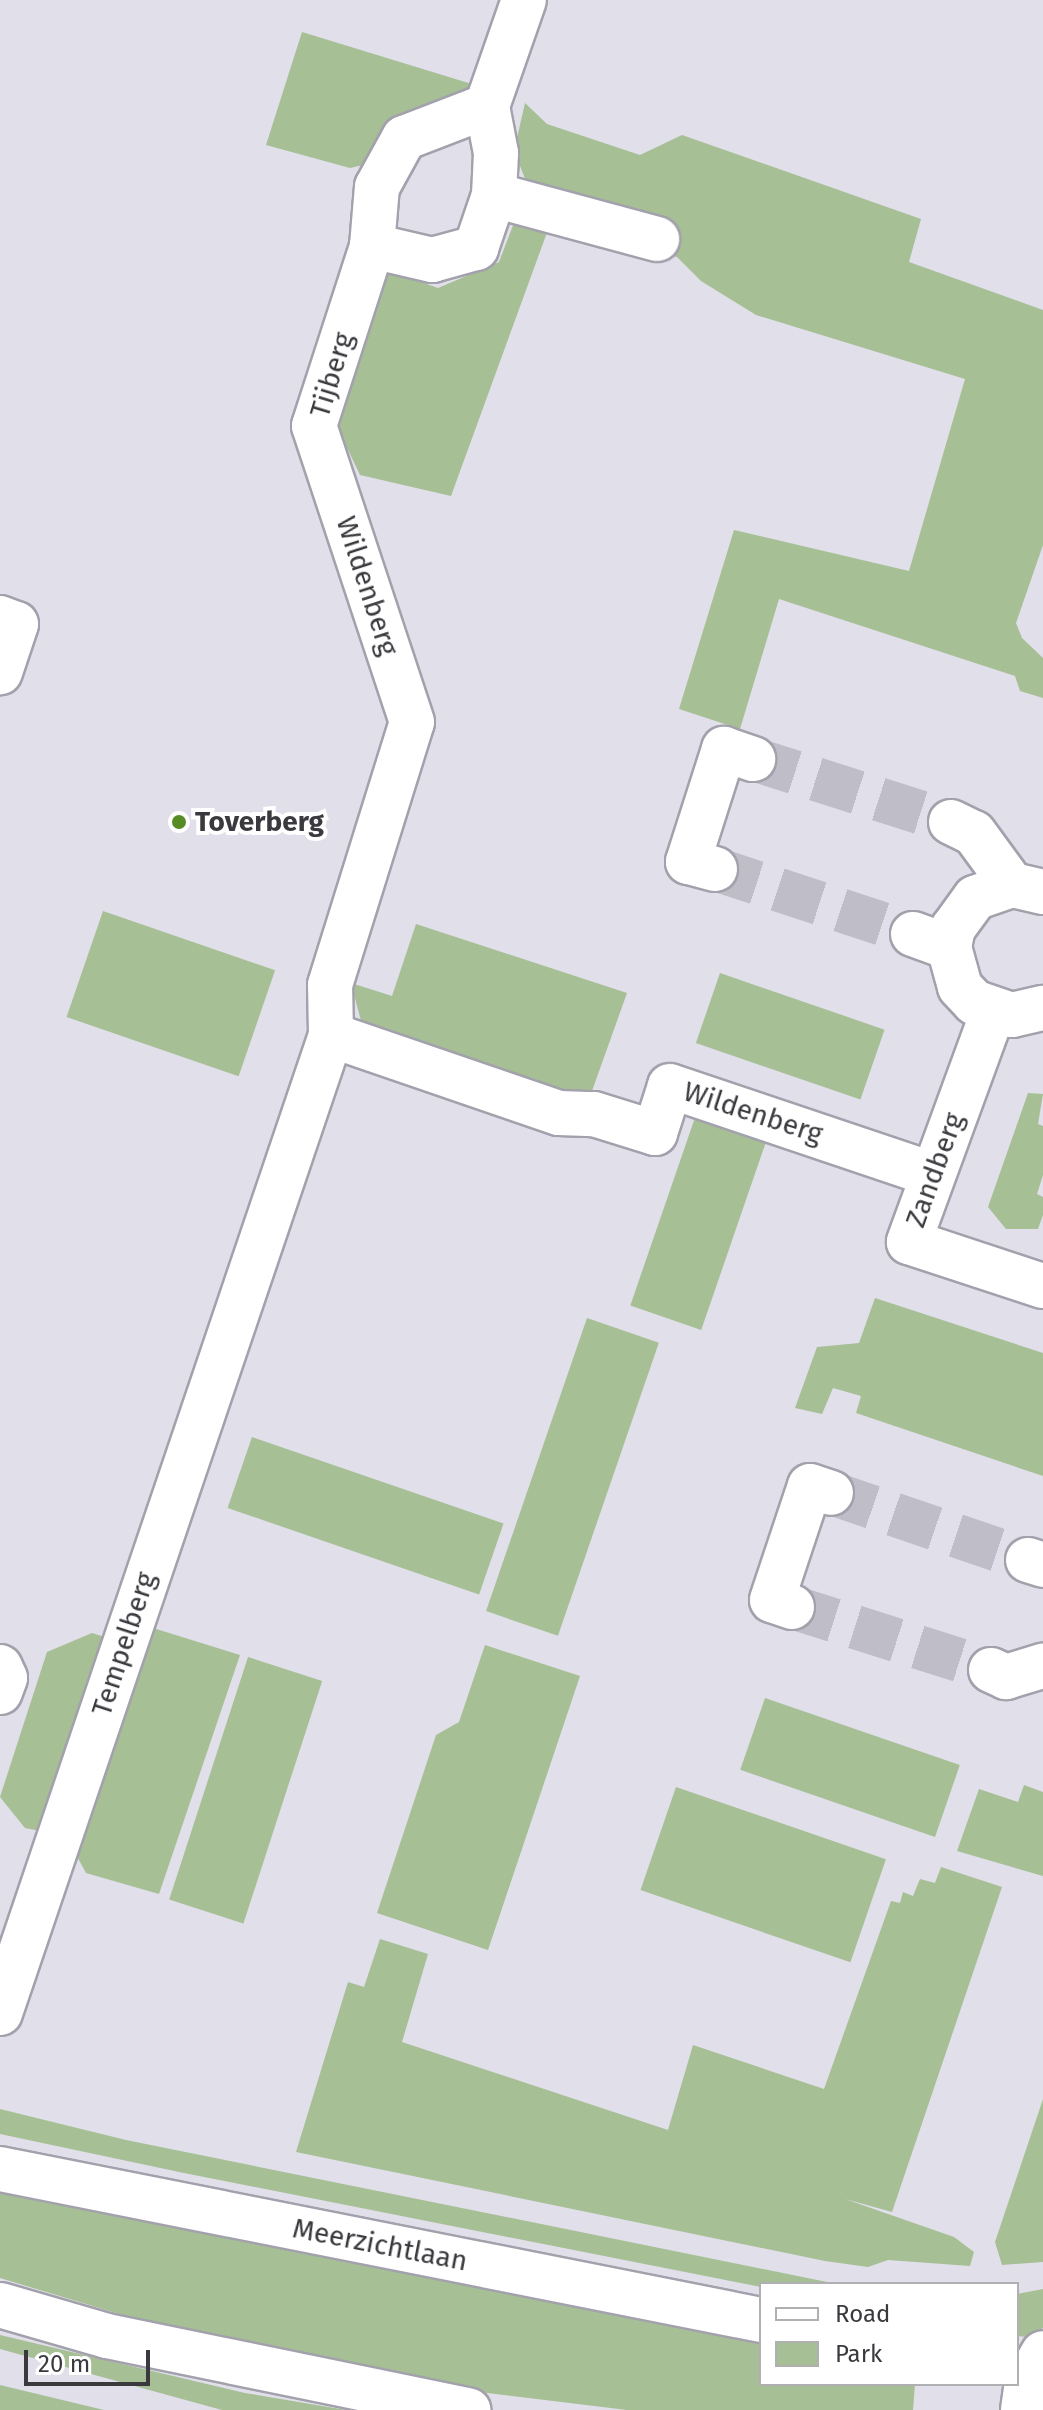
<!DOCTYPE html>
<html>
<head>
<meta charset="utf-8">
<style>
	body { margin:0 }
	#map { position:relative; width:1043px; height:2410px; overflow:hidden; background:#e0dfea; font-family:"Fira Sans",sans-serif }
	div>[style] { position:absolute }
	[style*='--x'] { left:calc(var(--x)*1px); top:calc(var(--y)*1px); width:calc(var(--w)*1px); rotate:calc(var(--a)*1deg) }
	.green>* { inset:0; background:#a6bf95; transform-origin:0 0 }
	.minor-tunnel>* { height:44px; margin-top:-22px; transform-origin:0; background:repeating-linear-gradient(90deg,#bfbec8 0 44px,transparent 0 66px) }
	.roads { filter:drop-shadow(2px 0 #a2a1ac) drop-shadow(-2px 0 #a2a1ac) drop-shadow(0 2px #a2a1ac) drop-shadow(0 -2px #a2a1ac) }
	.minor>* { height:44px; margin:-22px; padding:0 22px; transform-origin:22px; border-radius:22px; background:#fff }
	.dots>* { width:22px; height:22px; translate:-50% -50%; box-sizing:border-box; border:4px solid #fff; border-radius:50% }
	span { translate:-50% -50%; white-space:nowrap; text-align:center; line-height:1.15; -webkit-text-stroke:8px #fff; paint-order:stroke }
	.street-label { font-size:28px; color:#3a393e }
	.poi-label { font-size:28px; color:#3a393e; font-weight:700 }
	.left { translate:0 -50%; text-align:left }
	.legend { position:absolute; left:759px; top:2282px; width:260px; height:104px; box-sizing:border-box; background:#fff; border:2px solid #b0b0b2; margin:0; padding:10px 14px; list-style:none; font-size:24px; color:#3a393e }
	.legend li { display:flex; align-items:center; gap:16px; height:40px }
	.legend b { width:40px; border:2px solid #b0b0b2 }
	.scale { position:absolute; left:24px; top:2350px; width:126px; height:36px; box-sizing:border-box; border:4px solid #3a393e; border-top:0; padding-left:10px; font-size:24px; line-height:28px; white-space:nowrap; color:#3a393e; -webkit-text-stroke:6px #fff; paint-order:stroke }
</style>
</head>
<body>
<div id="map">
	<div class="green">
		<i style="clip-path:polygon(302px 32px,475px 85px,391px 130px,377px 162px,350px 168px,266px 145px)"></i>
		<i style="clip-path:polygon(525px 103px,547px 124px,640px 155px,682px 135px,921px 219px,909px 262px,1043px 310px,1043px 545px,1016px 623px,1022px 638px,1043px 658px,1043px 698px,1020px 691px,1015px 676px,779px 599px,740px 729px,679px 709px,734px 530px,909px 571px,965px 379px,756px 315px,701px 281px,677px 257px,549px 227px,451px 496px,360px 475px,331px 414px,379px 267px,438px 288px,499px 262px,528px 186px,514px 151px)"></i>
		<i style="left:103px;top:911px;width:182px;height:112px;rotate:19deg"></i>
		<i style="clip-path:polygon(416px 924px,627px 993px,592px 1091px,562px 1104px,365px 1036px,351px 983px,392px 996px)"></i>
		<i style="left:720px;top:973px;width:174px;height:74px;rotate:19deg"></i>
		<i style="clip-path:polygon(1028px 1093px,1043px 1094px,1038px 1124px,1043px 1126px,1043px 1175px,1037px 1194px,1043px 1197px,1043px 1215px,1038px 1229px,1006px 1229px,988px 1207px)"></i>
		<i style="left:699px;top:1106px;width:75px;height:211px;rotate:19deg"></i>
		<i style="clip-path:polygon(875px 1298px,1043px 1353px,1043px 1476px,856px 1413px,861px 1396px,833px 1388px,822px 1414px,795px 1408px,817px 1347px,859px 1343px)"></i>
		<i style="left:587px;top:1318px;width:76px;height:310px;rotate:19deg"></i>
		<i style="left:252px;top:1437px;width:266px;height:75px;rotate:19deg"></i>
		<i style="clip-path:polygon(153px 1628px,240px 1655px,159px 1894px,86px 1873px,74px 1851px)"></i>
		<i style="clip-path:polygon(92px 1633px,117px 1641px,51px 1833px,25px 1828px,0 1797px,47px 1652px)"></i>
		<i style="clip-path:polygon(485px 1645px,580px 1676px,488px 1950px,377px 1913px,436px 1735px,459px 1722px)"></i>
		<i style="left:248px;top:1657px;width:78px;height:255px;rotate:18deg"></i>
		<i style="left:765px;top:1698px;width:206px;height:76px;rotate:19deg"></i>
		<i style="clip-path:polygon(1024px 1785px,1043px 1792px,1043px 1876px,957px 1851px,979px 1789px,1018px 1802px)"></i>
		<i style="left:676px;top:1787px;width:222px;height:109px;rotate:19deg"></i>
		<i style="clip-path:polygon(941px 1867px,1002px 1887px,892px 2212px,845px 2199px,954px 2237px,974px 2252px,970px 2266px,888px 2260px,868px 2267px,825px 2261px,296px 2152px,348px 1982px,364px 1987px,380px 1939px,428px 1954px,402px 2042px,668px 2130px,693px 2045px,824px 2089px,891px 1901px,900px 1903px,903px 1892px,913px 1896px,920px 1879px,935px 1883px)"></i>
		<i style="clip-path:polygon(1043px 2099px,1043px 2262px,1002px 2265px,995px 2242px)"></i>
		<i style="clip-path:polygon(0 2109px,126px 2140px,837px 2284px,761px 2287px,184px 2173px,0 2134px)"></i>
		<i style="clip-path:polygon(0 2182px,761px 2335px,761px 2384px,915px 2384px,913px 2410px,627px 2410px,389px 2381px,242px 2351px,0 2278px)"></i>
		<i style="clip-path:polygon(1043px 2289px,1043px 2328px,1028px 2337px,1017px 2336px,1017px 2294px)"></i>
		<i style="clip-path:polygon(0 2335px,245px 2393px,346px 2410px,222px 2410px,0 2349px)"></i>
		<i style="clip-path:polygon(0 2385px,104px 2410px,0 2410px)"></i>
	</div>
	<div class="minor-tunnel">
		<i style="--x:753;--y:759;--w:208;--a:17.7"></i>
		<i style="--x:715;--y:869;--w:208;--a:18.2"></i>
		<i style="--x:831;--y:1493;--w:208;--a:18.8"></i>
		<i style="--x:792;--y:1607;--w:209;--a:17.6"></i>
	</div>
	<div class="roads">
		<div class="minor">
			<i style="--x:487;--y:106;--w:48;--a:79.2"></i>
			<i style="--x:496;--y:153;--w:42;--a:92.7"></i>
			<i style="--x:494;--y:195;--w:169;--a:15.1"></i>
			<i style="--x:372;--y:246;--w:62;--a:13.1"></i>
			<i style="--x:432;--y:260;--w:46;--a:-15.3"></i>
			<i style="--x:476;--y:248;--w:56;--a:-71.2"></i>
			<i style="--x:0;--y:618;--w:17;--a:21"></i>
			<i style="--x:16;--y:624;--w:51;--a:108.4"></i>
			<i style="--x:951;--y:822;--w:25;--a:26"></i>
			<i style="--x:974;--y:833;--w:64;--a:53.8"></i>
			<i style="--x:715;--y:869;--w:28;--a:-165"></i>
			<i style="--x:688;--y:862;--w:119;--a:-72.3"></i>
			<i style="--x:724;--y:749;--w:31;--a:19"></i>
			<i style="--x:1043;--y:892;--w:32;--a:-167"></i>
			<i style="--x:1012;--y:885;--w:39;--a:161"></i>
			<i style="--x:975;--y:898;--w:37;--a:126"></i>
			<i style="--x:953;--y:928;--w:19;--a:102"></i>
			<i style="--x:949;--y:947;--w:41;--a:74.6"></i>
			<i style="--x:960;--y:987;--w:21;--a:47"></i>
			<i style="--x:974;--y:1002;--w:40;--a:18.9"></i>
			<i style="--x:1012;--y:1015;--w:32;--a:-13"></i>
			<i style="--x:913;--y:934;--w:38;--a:20"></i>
			<i style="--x:993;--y:1012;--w:245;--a:110.1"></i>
			<i style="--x:909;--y:1242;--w:141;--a:18.2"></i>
			<i style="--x:331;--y:1035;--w:241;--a:18.9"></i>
			<i style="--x:559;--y:1113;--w:35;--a:2"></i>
			<i style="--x:594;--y:1114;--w:64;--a:17.3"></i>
			<i style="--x:655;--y:1133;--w:49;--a:-72.3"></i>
			<i style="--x:670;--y:1086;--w:276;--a:18.6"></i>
			<i style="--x:1028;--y:1560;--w:16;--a:18"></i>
			<i style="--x:792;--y:1607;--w:21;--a:-161"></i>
			<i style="--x:772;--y:1600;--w:120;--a:-71.6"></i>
			<i style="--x:810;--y:1486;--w:22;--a:18"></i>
			<i style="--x:0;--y:1667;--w:12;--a:66"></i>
			<i style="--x:5;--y:1678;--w:15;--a:110"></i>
			<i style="--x:991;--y:1670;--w:17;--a:25"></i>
			<i style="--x:1006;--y:1677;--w:39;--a:-17"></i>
			<i style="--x:0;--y:2013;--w:1032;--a:-71.3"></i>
			<i style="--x:331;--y:1035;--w:50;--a:-91.1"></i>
			<i style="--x:330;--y:985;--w:275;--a:-72.7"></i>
			<i style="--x:412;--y:722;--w:312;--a:-108.3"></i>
			<i style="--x:314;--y:426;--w:189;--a:-72.1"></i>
			<i style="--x:372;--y:246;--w:59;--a:-85.2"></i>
			<i style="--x:377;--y:187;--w:56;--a:-61.1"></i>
			<i style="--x:404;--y:138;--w:89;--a:-21.1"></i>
			<i style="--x:487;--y:106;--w:112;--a:-70.8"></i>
			<i style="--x:0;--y:2169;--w:776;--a:11.22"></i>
			<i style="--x:0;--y:2305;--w:111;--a:16.2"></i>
			<i style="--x:107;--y:2336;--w:369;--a:11.6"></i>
			<i style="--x:1023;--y:2410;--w:29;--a:-82"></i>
			<i style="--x:1027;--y:2381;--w:32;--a:-60"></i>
		</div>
	</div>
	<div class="dots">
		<i style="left:179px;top:822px;background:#578b24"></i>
	</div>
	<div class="street-label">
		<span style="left:332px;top:375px;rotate:-73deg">Tijberg</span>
		<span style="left:367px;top:586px;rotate:72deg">Wildenberg</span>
		<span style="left:753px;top:1113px;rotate:18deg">Wildenberg</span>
		<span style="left:935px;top:1170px;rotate:-70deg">Zandberg</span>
		<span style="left:124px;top:1644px;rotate:-72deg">Tempelberg</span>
		<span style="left:380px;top:2245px;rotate:11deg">Meerzichtlaan</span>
	</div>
	<div class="poi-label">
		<span class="left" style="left:195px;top:822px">Toverberg</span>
	</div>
	<ul class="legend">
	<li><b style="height:10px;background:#fff"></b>Road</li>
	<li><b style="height:22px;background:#a6bf95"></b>Park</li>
	</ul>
	<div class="scale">20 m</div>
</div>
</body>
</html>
